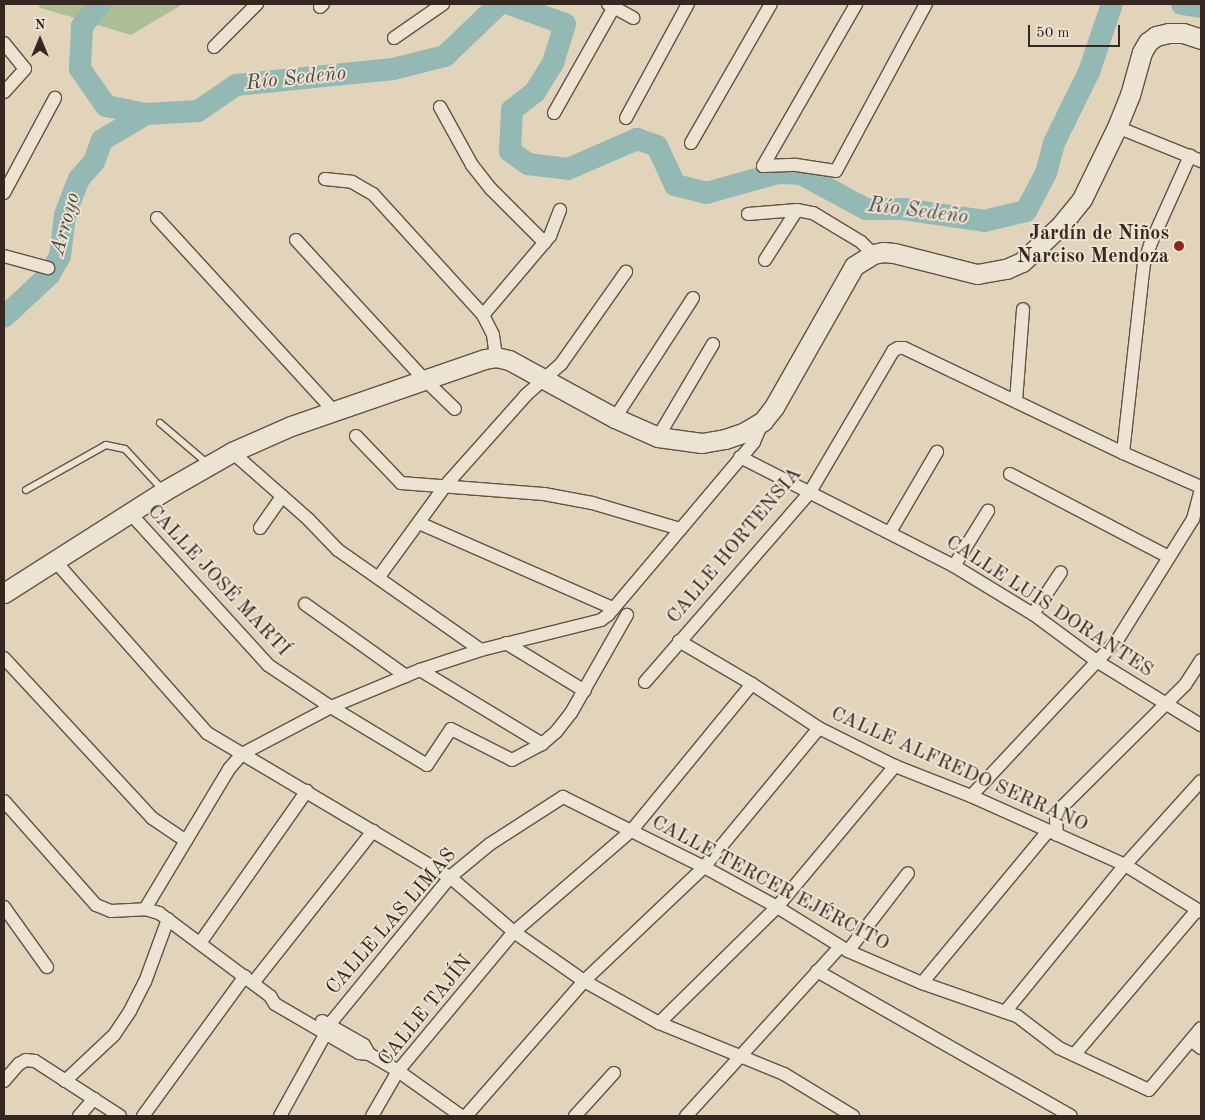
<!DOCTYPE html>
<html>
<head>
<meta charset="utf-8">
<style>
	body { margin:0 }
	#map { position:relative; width:1205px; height:1120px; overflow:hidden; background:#e1d4ba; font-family:"Old Standard TT",serif }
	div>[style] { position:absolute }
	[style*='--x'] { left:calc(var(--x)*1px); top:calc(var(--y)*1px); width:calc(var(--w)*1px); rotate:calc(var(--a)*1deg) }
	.green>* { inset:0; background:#adbe94 }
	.river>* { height:22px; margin:-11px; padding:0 11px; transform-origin:11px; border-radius:11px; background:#94b8b3 }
	.roads { filter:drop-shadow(1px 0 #615246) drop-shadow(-1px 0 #615246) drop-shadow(0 1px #615246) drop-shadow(0 -1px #615246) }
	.lane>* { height:6px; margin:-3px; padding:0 3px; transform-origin:3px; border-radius:3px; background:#ece3d2 }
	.street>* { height:12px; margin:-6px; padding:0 6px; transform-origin:6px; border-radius:6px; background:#ece3d2 }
	.secondary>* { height:19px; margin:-9.5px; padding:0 9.5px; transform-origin:9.5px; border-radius:9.5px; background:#ece3d2 }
	.dots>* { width:14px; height:14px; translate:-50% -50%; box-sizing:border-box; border:2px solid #ece3d2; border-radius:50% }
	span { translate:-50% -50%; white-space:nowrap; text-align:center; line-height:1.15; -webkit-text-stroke:4px #ece3d2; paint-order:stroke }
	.poi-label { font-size:20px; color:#362720; font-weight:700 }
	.right { translate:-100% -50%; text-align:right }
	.street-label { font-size:20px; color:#362720 }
	.water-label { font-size:21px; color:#4e4b45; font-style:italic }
	.frame { position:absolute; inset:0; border:5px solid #362720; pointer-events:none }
	.north { position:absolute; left:15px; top:15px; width:50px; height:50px; -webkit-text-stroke:4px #ece3d2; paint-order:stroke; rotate:0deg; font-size:14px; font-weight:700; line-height:20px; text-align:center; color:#362720 }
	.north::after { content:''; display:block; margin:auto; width:18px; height:22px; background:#362720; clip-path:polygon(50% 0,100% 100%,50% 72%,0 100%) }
	.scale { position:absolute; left:1028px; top:25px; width:92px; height:22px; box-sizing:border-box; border:2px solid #362720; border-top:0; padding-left:6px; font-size:15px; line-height:18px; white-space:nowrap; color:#362720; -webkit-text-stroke:4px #ece3d2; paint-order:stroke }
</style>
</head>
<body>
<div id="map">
	<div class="green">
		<i style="clip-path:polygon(42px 4px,183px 4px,131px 35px,38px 7px)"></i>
	</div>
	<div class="river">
		<i style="--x:100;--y:4;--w:28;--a:129"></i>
		<i style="--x:82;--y:26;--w:43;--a:92.7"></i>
		<i style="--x:80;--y:69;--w:45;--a:54.9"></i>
		<i style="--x:106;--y:106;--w:41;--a:11.3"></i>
		<i style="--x:146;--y:114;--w:52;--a:-3.3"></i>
		<i style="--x:198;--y:111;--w:46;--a:-34.4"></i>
		<i style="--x:236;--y:85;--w:158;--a:-5.8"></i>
		<i style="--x:393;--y:69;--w:54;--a:-14"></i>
		<i style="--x:445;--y:56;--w:75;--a:-43.9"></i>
		<i style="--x:509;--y:4;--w:59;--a:19.7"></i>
		<i style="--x:565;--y:24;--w:41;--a:107.1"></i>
		<i style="--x:553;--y:63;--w:34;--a:122"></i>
		<i style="--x:535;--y:92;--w:29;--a:142"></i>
		<i style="--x:512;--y:110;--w:41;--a:92.8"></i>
		<i style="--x:510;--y:151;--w:22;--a:36"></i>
		<i style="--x:528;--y:164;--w:40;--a:7.1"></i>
		<i style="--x:568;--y:169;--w:75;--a:-23.5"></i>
		<i style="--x:637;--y:139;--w:21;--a:19"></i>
		<i style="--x:657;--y:146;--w:43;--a:65.2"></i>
		<i style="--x:675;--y:185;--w:32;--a:14"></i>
		<i style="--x:706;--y:193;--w:75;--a:-15.5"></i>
		<i style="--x:778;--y:173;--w:23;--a:2"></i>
		<i style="--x:801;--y:174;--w:74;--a:28.3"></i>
		<i style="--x:866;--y:209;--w:37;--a:0"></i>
		<i style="--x:903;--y:209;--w:82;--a:8.4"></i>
		<i style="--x:984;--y:221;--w:43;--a:-13.4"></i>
		<i style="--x:1026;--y:211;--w:43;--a:-62.2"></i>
		<i style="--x:1046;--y:173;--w:31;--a:-75"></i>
		<i style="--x:1054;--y:143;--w:79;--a:-63.8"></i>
		<i style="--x:1089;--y:72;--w:72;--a:-71.3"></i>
		<i style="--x:1182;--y:4;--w:19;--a:9"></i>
		<i style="--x:4;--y:317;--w:62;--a:-43"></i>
		<i style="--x:49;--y:275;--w:22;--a:-60"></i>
		<i style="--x:60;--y:256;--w:41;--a:-83"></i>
		<i style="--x:65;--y:215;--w:39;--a:-69"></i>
		<i style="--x:79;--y:179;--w:23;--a:-49"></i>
		<i style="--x:94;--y:162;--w:23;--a:-70"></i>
		<i style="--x:102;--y:140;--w:51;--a:-30.6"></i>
	</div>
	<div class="roads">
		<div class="lane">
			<i style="--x:160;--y:423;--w:62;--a:40.4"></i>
			<i style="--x:26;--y:490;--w:92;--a:-29.4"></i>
			<i style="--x:106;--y:445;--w:19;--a:12"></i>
			<i style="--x:125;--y:449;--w:56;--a:47.2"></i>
		</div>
		<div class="street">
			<i style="--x:608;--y:4;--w:29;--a:29"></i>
			<i style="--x:320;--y:7;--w:4;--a:-45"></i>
			<i style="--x:394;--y:38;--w:60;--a:-34.8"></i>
			<i style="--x:4;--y:43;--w:33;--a:51"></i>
			<i style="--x:25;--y:69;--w:31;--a:132"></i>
			<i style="--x:214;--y:47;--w:61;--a:-45"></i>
			<i style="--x:440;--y:107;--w:66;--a:61.1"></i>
			<i style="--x:472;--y:165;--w:31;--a:52"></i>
			<i style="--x:491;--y:189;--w:76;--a:45"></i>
			<i style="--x:554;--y:113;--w:122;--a:-60.5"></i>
			<i style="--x:626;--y:118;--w:130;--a:-61.5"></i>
			<i style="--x:1117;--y:127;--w:91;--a:22"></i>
			<i style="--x:691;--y:143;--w:160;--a:-60.1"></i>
			<i style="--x:763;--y:166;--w:33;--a:-2"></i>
			<i style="--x:796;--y:165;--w:40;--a:8.5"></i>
			<i style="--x:836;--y:171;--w:190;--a:-61.7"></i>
			<i style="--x:763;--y:166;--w:187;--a:-60.1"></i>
			<i style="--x:325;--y:179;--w:27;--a:6"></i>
			<i style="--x:352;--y:182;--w:24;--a:30"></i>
			<i style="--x:373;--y:194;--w:164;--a:47.7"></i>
			<i style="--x:483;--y:315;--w:22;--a:63"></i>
			<i style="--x:493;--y:335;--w:22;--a:82"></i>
			<i style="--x:4;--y:193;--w:108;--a:-61.8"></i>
			<i style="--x:748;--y:214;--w:49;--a:-4.7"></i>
			<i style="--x:797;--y:210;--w:16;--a:11"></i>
			<i style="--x:813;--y:213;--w:56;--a:31.1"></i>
			<i style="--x:861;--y:242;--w:17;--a:45"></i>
			<i style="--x:157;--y:218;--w:260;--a:47.5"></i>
			<i style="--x:296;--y:240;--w:189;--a:47.4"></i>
			<i style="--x:424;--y:379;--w:43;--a:44.1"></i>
			<i style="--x:4;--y:256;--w:46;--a:15.3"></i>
			<i style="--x:765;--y:260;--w:59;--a:-57.4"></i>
			<i style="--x:483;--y:315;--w:104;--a:-49.7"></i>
			<i style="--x:550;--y:236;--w:28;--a:-69"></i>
			<i style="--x:1016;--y:401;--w:92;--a:-85.6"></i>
			<i style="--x:615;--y:418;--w:143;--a:-57"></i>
			<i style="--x:356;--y:436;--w:65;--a:46.2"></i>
			<i style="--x:401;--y:483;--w:143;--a:4.4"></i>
			<i style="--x:544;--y:494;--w:49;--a:10.6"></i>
			<i style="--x:592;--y:503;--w:92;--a:16.5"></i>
			<i style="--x:658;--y:437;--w:108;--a:-59.4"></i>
			<i style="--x:232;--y:452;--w:103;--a:41.4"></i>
			<i style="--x:309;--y:520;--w:42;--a:46"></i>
			<i style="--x:338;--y:550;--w:174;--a:35"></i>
			<i style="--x:1123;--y:453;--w:190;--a:-83.7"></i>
			<i style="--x:1144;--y:264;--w:20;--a:-72"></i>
			<i style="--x:1150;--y:245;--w:98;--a:-65.8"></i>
			<i style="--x:740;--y:457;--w:240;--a:27"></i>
			<i style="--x:954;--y:566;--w:92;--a:31.3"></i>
			<i style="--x:1033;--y:614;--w:81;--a:36.4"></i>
			<i style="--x:1098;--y:662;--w:121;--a:31.5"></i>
			<i style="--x:1010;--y:474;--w:179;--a:27.6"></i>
			<i style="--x:129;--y:512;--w:207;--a:47.7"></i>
			<i style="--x:268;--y:665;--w:76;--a:33.7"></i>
			<i style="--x:331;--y:707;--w:112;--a:31.1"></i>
			<i style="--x:427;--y:765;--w:43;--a:-56.3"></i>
			<i style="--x:451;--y:729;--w:68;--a:26.9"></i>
			<i style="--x:512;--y:760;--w:34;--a:-28"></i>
			<i style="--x:542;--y:744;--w:18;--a:-41"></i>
			<i style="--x:556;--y:732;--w:24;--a:-52"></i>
			<i style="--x:571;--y:713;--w:113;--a:-60.3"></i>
			<i style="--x:419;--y:523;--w:212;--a:23.7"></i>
			<i style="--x:260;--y:528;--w:39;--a:-55"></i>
			<i style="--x:890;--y:532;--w:93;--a:-59.6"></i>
			<i style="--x:55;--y:561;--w:230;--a:48.5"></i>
			<i style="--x:207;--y:733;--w:282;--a:30.7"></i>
			<i style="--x:450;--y:877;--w:84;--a:40.7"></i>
			<i style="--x:514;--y:932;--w:85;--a:35"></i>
			<i style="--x:584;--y:981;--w:86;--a:29.2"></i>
			<i style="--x:659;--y:1023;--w:135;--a:22.2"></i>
			<i style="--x:784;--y:1074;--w:81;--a:31.3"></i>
			<i style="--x:954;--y:566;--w:65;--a:-58.3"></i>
			<i style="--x:378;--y:578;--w:114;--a:-53.9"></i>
			<i style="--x:445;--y:486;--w:122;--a:-48.3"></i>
			<i style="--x:526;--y:395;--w:47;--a:-41.5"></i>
			<i style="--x:561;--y:364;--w:113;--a:-54.8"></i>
			<i style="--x:305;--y:604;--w:124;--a:35.5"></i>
			<i style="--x:1033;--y:614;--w:50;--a:-56.3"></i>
			<i style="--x:679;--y:641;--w:85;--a:30.5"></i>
			<i style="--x:752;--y:684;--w:80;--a:33.3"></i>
			<i style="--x:819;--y:728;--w:85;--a:26.6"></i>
			<i style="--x:895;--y:766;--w:82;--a:21.5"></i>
			<i style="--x:971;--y:796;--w:169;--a:24.1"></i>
			<i style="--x:1125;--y:865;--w:89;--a:31.7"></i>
			<i style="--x:506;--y:643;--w:92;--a:31.3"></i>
			<i style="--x:4;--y:658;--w:218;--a:47.2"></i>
			<i style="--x:152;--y:818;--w:41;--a:34.1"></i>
			<i style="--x:420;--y:670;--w:143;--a:31.2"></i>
			<i style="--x:645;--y:682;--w:252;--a:-49"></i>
			<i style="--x:810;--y:492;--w:164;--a:-59.5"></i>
			<i style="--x:893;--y:351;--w:6;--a:-31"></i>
			<i style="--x:898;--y:348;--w:6;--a:0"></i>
			<i style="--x:904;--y:348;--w:243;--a:25.6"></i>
			<i style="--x:1123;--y:453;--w:85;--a:23.6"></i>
			<i style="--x:971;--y:796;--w:215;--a:-46.9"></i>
			<i style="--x:1118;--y:639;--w:142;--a:-58"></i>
			<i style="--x:1193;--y:519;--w:30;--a:-75"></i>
			<i style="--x:4;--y:801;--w:139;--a:48.5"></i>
			<i style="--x:96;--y:905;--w:16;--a:22"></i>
			<i style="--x:111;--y:911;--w:34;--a:-3"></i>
			<i style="--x:145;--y:909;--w:15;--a:16"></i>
			<i style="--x:159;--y:913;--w:139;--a:36.8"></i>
			<i style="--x:270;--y:996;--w:9;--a:58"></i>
			<i style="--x:275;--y:1004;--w:97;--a:30.3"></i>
			<i style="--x:359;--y:1053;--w:10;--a:6"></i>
			<i style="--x:369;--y:1054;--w:34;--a:30"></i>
			<i style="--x:398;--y:1071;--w:77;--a:35.5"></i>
			<i style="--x:1057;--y:835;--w:15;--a:-94"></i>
			<i style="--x:1056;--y:820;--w:16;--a:-63"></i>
			<i style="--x:1063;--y:806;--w:172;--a:-44.8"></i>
			<i style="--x:1185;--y:685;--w:30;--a:-57"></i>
			<i style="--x:4;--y:907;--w:74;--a:54.4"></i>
			<i style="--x:145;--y:909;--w:163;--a:-59"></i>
			<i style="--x:229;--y:769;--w:20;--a:-49"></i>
			<i style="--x:242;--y:754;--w:101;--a:-27.8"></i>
			<i style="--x:331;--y:707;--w:96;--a:-22.6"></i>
			<i style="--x:420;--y:670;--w:64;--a:-18.2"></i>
			<i style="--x:481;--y:650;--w:124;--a:-14"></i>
			<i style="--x:601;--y:620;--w:9;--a:-36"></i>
			<i style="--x:608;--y:615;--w:226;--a:-49.8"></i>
			<i style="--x:754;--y:442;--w:23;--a:-67"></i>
			<i style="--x:200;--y:943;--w:186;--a:-54.9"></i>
			<i style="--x:848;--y:951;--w:98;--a:-52.4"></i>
			<i style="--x:817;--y:971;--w:292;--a:29.7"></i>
			<i style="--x:253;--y:983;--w:194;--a:-51.7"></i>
			<i style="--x:922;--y:983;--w:197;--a:-50.3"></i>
			<i style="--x:1005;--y:1012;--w:190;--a:-50.8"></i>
			<i style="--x:1125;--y:865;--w:113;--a:-47.9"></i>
			<i style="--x:322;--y:1021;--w:48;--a:29.7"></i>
			<i style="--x:364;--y:1045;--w:10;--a:61"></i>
			<i style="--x:659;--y:1023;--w:165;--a:-44.5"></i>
			<i style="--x:777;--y:907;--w:184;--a:-50.1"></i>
			<i style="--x:329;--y:1025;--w:191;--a:-50.7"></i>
			<i style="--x:450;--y:877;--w:52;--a:-39.5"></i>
			<i style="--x:490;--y:844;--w:87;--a:-32.8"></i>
			<i style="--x:563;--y:797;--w:157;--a:26.4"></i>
			<i style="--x:704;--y:867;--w:83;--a:28.7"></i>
			<i style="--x:777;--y:907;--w:84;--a:31.8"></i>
			<i style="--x:848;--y:951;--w:81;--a:23.4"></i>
			<i style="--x:922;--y:983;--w:101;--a:19.2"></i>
			<i style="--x:1017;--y:1016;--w:53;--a:37.3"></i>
			<i style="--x:1059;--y:1048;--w:99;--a:25"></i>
			<i style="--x:1149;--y:1090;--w:81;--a:-50"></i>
			<i style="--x:1191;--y:1040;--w:13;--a:39"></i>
			<i style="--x:1074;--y:1055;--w:190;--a:-49.7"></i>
			<i style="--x:4;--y:1081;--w:23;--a:-49"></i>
			<i style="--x:19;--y:1064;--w:8;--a:-30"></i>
			<i style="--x:26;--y:1060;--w:9;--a:6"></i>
			<i style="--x:35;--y:1061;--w:101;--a:32.9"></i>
			<i style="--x:65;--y:1081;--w:67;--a:-43.2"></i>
			<i style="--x:114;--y:1035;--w:29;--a:-56"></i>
			<i style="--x:130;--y:1011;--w:33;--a:-63"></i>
			<i style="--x:145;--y:982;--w:67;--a:-69.9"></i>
			<i style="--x:79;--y:1116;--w:23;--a:-49"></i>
			<i style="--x:143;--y:1116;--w:173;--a:-53.9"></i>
			<i style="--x:280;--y:1116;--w:95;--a:-61"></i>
			<i style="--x:372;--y:1116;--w:52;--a:-60"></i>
			<i style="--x:398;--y:1071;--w:181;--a:-50.2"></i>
			<i style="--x:514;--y:932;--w:156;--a:-40.8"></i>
			<i style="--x:632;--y:830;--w:189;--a:-50.6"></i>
			<i style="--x:466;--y:1116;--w:179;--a:-48.8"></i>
			<i style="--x:584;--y:981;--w:166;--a:-43.5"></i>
			<i style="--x:704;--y:867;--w:180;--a:-50.4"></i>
			<i style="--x:575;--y:1116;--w:58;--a:-47.8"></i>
			<i style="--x:686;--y:1116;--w:229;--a:-47.7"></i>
		</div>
		<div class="secondary">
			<i style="--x:4;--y:593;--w:190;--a:-32.5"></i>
			<i style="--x:164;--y:491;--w:78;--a:-29.8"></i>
			<i style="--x:232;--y:452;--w:64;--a:-23.8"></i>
			<i style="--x:291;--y:426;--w:205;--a:-19.1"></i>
			<i style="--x:485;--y:359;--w:11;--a:-10"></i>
			<i style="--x:496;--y:357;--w:13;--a:13"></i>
			<i style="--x:509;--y:360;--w:121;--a:28.7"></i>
			<i style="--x:615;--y:418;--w:47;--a:23.8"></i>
			<i style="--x:658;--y:437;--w:44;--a:7.8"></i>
			<i style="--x:702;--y:443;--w:23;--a:-10"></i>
			<i style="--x:725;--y:439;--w:21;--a:-19"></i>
			<i style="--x:745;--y:432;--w:21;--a:-31"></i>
			<i style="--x:763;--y:421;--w:18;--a:-52"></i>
			<i style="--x:774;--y:407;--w:162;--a:-60.4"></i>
			<i style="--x:854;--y:266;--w:22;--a:-32"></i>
			<i style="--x:873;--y:254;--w:10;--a:-11"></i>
			<i style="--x:883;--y:252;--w:11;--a:5"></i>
			<i style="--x:894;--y:253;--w:86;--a:14.2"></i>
			<i style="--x:977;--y:274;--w:29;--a:-10"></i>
			<i style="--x:1006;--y:269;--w:17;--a:-24"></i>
			<i style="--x:1022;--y:262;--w:54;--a:-43.5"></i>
			<i style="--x:1061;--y:225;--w:33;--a:-51"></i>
			<i style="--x:1082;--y:199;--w:80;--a:-64.1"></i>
			<i style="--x:1117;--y:127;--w:35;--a:-68"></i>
			<i style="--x:1130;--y:95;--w:45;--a:-74.4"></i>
			<i style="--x:1142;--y:52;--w:12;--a:-59"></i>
			<i style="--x:1148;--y:42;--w:10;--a:-37"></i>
			<i style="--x:1156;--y:36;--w:13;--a:-13"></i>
			<i style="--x:1169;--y:33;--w:14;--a:0"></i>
			<i style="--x:1183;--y:33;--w:19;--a:18"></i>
		</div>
	</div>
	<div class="dots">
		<i style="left:1179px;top:246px;background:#8f2418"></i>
	</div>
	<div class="poi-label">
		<span class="right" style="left:1169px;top:246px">Jardín de Niños<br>Narciso Mendoza</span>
	</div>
	<div class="street-label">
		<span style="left:735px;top:546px;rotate:-50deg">CALLE HORTENSIA</span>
		<span style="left:218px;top:581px;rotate:47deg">CALLE JOSÉ MARTÍ</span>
		<span style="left:1049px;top:607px;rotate:33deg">CALLE LUIS DORANTES</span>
		<span style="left:959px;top:770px;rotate:24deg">CALLE ALFREDO SERRANO</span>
		<span style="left:770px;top:884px;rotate:28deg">CALLE TERCER EJÉRCITO</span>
		<span style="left:392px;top:922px;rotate:-49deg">CALLE LAS LIMAS</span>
		<span style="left:426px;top:1011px;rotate:-51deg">CALLE TAJÍN</span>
	</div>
	<div class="water-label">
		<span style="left:296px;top:79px;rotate:-6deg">Río Sedeño</span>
		<span style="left:918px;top:212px;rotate:7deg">Río Sedeño</span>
		<span style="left:66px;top:224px;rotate:-75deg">Arroyo</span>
	</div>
	<div class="frame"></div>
	<div class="north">N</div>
	<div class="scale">50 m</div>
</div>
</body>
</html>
